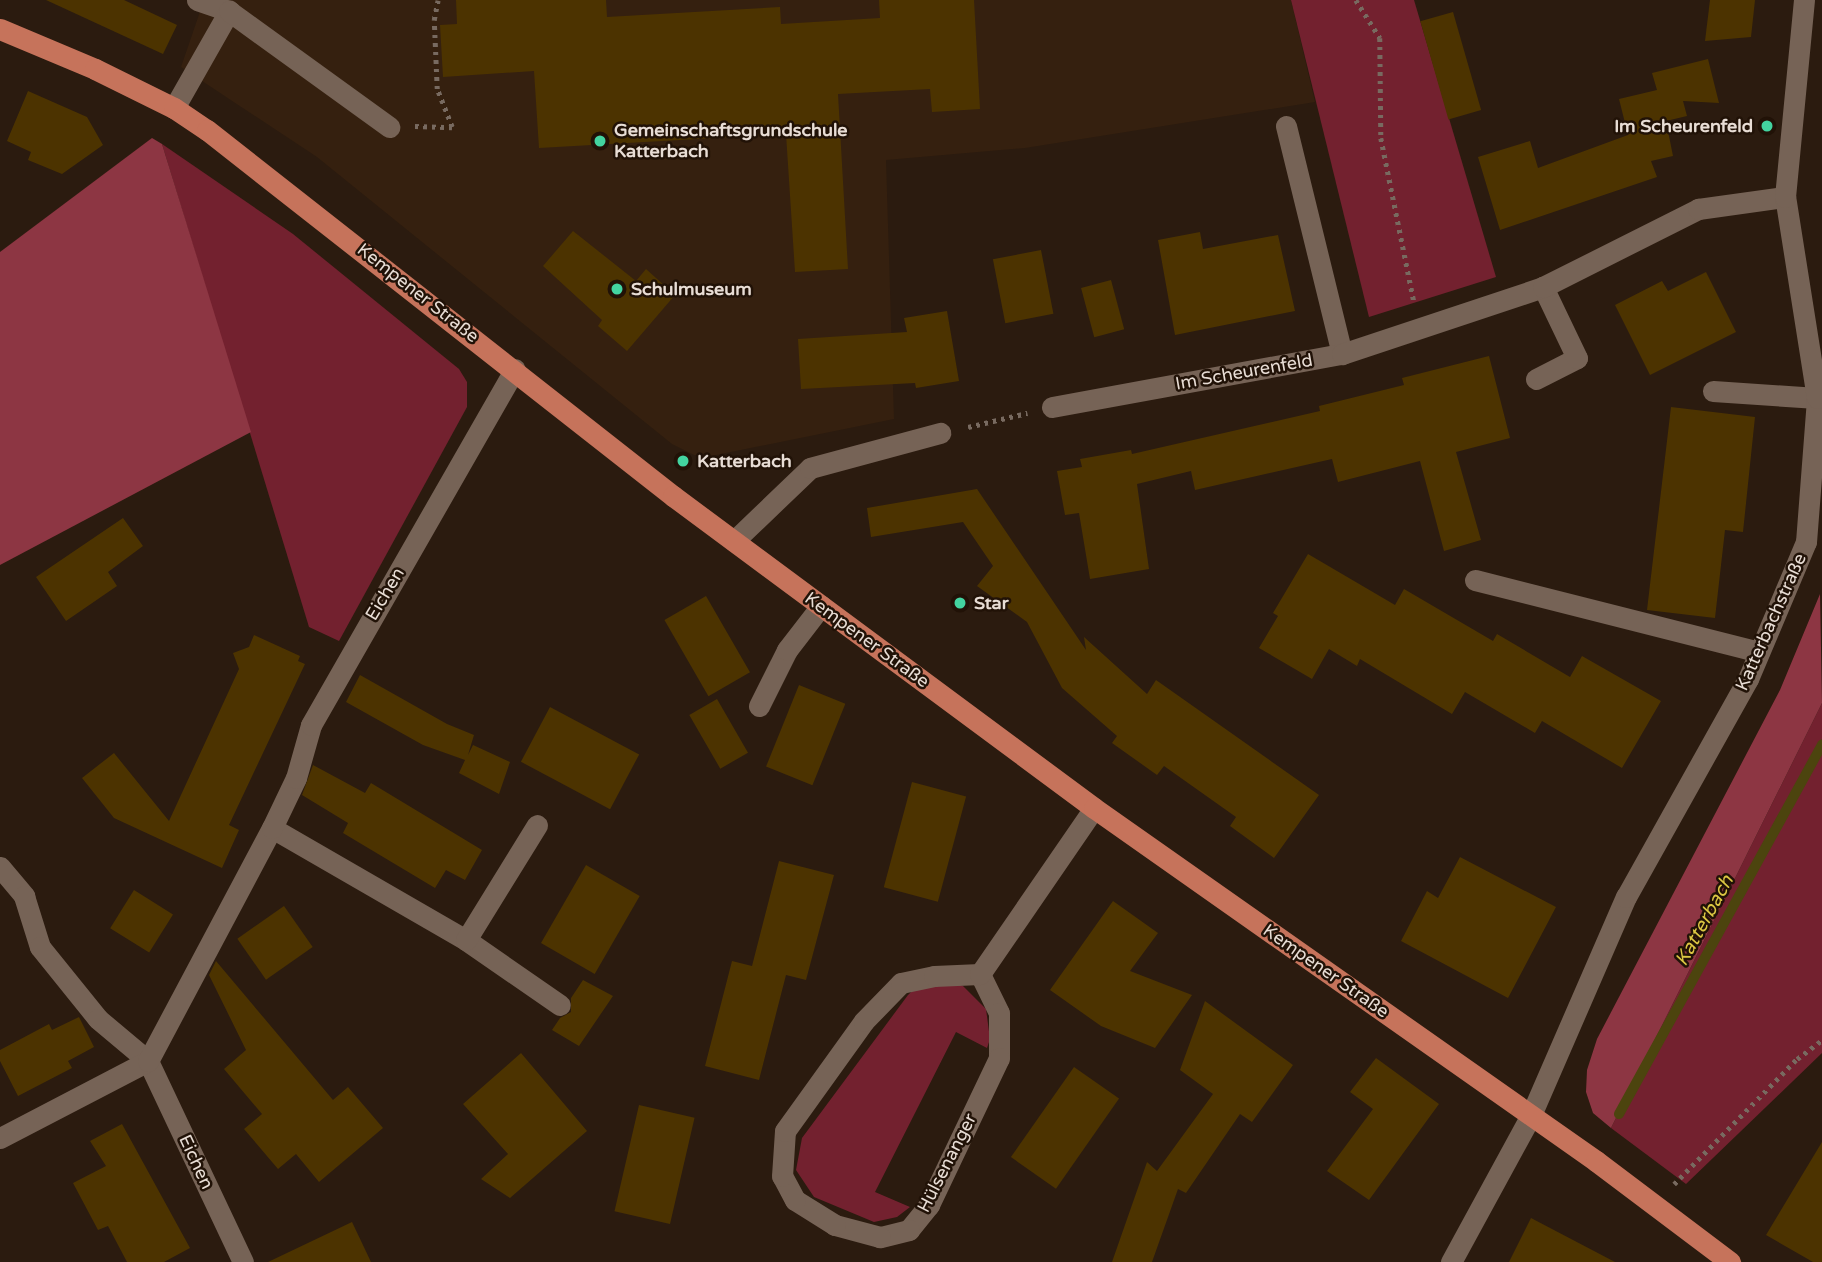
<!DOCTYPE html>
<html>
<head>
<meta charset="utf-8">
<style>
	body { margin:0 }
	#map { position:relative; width:1822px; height:1262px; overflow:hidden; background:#2b1b0f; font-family:"Varela Round",sans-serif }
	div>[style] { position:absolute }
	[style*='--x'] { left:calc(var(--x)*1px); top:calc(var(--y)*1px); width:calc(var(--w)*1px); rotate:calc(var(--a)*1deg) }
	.built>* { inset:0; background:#35200f }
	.green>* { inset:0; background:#73212f }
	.forest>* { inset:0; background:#8d3643 }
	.stream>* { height:10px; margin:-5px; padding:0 5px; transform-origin:5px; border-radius:5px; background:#4c440e }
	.building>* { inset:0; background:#4c3300; transform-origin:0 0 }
	.path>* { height:4.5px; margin-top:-2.25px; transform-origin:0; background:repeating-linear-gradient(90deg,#786a60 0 3.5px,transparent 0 8.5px) }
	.minor>* { height:21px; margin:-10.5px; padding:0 10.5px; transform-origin:10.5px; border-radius:10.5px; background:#766356 }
	.major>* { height:21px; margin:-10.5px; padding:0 10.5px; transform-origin:10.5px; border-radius:10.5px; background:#c6735b }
	.dots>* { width:19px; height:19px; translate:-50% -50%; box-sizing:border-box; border:4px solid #211207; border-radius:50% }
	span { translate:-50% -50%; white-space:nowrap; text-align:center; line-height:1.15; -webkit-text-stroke:5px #211207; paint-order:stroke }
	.poi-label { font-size:18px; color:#e8ddd5; font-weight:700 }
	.right { translate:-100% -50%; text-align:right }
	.left { translate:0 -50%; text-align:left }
	.street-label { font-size:18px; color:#e8ddd5 }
	.water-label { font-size:19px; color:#dcc743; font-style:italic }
</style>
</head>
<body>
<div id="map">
	<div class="built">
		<i style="clip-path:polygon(204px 0,1291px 0,1315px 102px,1025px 148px,886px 160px,894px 419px,711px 456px,694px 455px,672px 444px,317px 157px,181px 67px)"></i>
	</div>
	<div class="green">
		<i style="clip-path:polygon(1291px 0,1414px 0,1496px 277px,1369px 317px)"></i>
		<i style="clip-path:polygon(162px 144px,293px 234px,459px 369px,467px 382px,467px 407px,339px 641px,309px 627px)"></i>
		<i style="clip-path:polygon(1822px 703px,1822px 1053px,1686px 1184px,1611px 1128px)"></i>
		<i style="clip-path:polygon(952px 982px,963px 986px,986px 1009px,990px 1039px,987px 1048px,956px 1032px,875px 1192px,910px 1207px,897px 1217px,874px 1222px,814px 1197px,796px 1170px,802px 1138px,908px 995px,914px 989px)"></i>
	</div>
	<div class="forest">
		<i style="clip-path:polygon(152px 138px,162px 144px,251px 432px,0 565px,0 252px)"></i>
		<i style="clip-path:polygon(1820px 594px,1822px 703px,1611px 1128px,1593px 1113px,1586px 1092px,1587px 1070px,1597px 1039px,1780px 690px)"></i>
	</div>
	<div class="stream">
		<i style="--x:1619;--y:1114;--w:422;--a:-61.2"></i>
	</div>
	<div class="building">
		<i style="clip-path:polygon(46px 0,124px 0,177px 25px,163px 54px)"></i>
		<i style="clip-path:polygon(456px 0,606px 0,607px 17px,780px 7px,781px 24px,880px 18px,879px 0,974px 0,980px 109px,932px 112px,930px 89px,838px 94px,848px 269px,795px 272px,786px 134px,539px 148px,534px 71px,443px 77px,440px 25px,457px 24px)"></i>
		<i style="clip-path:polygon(1710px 0,1755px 0,1751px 37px,1705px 41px)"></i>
		<i style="left:1453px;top:12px;width:102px;height:34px;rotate:74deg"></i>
		<i style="clip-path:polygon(1708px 59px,1719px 103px,1683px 101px,1687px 116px,1666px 121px,1673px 156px,1651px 161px,1657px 177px,1500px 230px,1478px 157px,1530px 141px,1538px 168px,1628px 135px,1619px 99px,1657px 90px,1652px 73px)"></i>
		<i style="clip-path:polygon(28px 91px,87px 117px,103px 145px,62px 174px,28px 160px,31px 152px,7px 141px)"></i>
		<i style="clip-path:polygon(573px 231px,636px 281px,646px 269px,675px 295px,627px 351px,598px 326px,602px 320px,543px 266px)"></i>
		<i style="clip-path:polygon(1200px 232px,1203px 249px,1278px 235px,1295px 311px,1175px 335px,1158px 240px)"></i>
		<i style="left:1041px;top:250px;width:65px;height:49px;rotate:79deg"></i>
		<i style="clip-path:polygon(1706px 272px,1736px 332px,1650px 375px,1615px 305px,1662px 281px,1668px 291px)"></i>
		<i style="left:1111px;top:280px;width:51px;height:31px;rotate:75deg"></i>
		<i style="clip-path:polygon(947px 311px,959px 381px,916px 388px,915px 383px,801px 389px,798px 339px,907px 332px,904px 318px)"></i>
		<i style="clip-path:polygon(1489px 356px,1510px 438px,1456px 452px,1481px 540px,1444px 551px,1420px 461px,1338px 482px,1332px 459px,1195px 490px,1191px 471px,1137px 484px,1149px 569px,1090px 579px,1079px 513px,1065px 515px,1057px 471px,1082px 467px,1080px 459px,1131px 450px,1132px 454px,1320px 411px,1319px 406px,1404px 385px,1402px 378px)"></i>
		<i style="clip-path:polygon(1671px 407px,1755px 417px,1743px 532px,1725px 530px,1715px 618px,1647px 610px)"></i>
		<i style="clip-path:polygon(977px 489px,1086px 650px,1084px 637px,1147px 694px,1156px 680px,1319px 795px,1274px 858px,1230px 826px,1236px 817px,1164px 766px,1157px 775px,1112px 743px,1117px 736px,1062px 688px,1027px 622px,977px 586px,993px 566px,963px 522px,871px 537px,867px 508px)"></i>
		<i style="clip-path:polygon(123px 518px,143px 546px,108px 572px,117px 586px,66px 621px,36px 577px)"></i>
		<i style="clip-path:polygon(1308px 554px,1395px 605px,1404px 589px,1493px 641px,1497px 634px,1570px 677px,1582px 656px,1661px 701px,1622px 768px,1542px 721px,1535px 733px,1465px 692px,1452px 714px,1360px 659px,1357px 666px,1329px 649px,1312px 679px,1259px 648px,1278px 616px,1273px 613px)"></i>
		<i style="left:706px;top:596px;width:88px;height:48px;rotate:60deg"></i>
		<i style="clip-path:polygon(254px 635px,300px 656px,298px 661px,305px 664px,229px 825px,239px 830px,222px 868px,114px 818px,82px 778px,114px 753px,169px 821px,239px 669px,233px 653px,249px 647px)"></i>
		<i style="clip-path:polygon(360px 675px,447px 724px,474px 735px,468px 755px,473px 745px,510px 762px,499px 794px,459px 773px,465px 760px,423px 745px,346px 702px)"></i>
		<i style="left:799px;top:685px;width:50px;height:88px;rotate:22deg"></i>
		<i style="left:717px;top:699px;width:62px;height:32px;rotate:60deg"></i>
		<i style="left:550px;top:707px;width:101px;height:62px;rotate:28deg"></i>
		<i style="clip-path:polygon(313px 765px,365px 793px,371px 783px,482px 850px,465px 880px,446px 870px,435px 888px,343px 833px,348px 823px,302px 795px)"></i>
		<i style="left:912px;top:782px;width:56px;height:109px;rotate:15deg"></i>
		<i style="clip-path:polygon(1460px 857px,1556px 907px,1508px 998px,1401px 941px,1427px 891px,1438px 898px)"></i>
		<i style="clip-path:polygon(779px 861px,834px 875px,806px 980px,786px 975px,759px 1080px,705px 1066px,732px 961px,752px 966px)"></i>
		<i style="left:586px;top:865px;width:62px;height:90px;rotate:30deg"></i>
		<i style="left:134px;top:890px;width:46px;height:45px;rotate:32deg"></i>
		<i style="clip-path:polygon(1113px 901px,1158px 933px,1130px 971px,1192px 995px,1155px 1048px,1101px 1026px,1050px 990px)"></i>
		<i style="left:284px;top:906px;width:50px;height:57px;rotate:55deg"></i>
		<i style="clip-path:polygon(216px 961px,333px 1100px,348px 1087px,383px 1128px,319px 1182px,296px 1154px,278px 1169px,244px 1129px,262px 1114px,224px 1069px,246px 1050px,209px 975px)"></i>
		<i style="clip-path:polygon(583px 980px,613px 996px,579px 1046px,552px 1030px,560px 1018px,571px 1012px,571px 998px)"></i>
		<i style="clip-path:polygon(1205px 1001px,1293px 1065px,1252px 1122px,1240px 1114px,1186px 1193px,1178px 1189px,1152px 1262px,1112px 1262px,1147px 1162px,1157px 1171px,1213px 1094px,1180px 1070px)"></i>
		<i style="clip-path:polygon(79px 1017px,94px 1047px,68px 1061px,72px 1068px,18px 1096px,0 1061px,0 1050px,49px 1024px,52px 1030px)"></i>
		<i style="clip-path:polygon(521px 1053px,587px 1131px,510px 1198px,481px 1179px,508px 1154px,463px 1104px)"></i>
		<i style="clip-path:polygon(1376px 1058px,1439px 1104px,1369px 1200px,1327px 1171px,1373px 1109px,1350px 1092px)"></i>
		<i style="left:1074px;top:1067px;width:55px;height:110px;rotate:35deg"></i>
		<i style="left:639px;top:1105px;width:57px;height:109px;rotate:13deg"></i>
		<i style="clip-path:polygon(122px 1124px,190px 1248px,164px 1262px,127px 1262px,108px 1226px,98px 1230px,73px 1183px,106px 1166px,90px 1141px)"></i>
		<i style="clip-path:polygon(1822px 1142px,1822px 1262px,1813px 1262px,1766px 1235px)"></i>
		<i style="clip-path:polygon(1531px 1218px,1615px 1262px,1509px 1262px)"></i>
		<i style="clip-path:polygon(352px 1222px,371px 1262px,268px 1262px)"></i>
	</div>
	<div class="path">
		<i style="--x:1356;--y:0;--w:45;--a:57.7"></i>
		<i style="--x:1380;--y:38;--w:100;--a:89.4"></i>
		<i style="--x:1381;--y:138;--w:166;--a:78.6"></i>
		<i style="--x:415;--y:126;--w:37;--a:2"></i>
		<i style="--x:452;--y:127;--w:41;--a:-111.5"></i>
		<i style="--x:437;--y:89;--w:69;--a:-92.5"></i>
		<i style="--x:434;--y:20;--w:20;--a:-79"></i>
		<i style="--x:968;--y:427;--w:61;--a:-13.3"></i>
		<i style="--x:1674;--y:1184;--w:175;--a:-45.5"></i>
		<i style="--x:1797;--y:1059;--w:31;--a:-37"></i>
	</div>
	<div class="minor">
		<i style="--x:197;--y:0;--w:34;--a:19"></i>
		<i style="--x:174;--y:108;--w:112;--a:-60.4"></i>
		<i style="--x:229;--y:11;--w:198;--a:35.9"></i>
		<i style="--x:1286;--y:126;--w:235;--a:76.2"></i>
		<i style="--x:1536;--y:379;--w:46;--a:-27.1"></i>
		<i style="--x:1577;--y:358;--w:79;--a:-115.6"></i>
		<i style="--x:1713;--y:391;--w:104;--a:3.9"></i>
		<i style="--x:1052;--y:407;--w:295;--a:-10.4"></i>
		<i style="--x:1342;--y:354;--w:212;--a:-18.4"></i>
		<i style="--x:1543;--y:287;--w:174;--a:-26.7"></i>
		<i style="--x:1698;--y:209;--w:88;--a:-7.9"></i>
		<i style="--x:734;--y:541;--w:105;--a:-43.8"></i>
		<i style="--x:810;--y:468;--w:135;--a:-15.1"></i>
		<i style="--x:1475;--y:580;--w:293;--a:14.2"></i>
		<i style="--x:759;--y:706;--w:63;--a:-63.4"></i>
		<i style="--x:787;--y:650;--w:56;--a:-52.3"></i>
		<i style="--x:272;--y:828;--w:224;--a:30"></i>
		<i style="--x:466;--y:940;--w:114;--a:34.7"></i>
		<i style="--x:0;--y:867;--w:38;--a:50"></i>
		<i style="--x:24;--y:896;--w:53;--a:72.6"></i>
		<i style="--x:40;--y:947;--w:92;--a:51.1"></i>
		<i style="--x:98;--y:1019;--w:65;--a:40"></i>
		<i style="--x:148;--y:1061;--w:222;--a:64.7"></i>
		<i style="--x:466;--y:940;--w:135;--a:-58.3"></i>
		<i style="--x:980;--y:974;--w:43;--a:64"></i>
		<i style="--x:999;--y:1013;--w:45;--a:90"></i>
		<i style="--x:999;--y:1058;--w:163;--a:115.5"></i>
		<i style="--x:929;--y:1205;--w:32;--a:129"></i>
		<i style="--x:909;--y:1230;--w:30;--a:166"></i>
		<i style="--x:880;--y:1237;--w:47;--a:-165.1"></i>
		<i style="--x:835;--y:1225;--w:47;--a:-148"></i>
		<i style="--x:795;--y:1200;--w:27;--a:-118"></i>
		<i style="--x:782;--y:1176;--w:45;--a:-86.2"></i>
		<i style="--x:785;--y:1131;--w:135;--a:-54.3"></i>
		<i style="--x:864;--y:1021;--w:53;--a:-45.8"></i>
		<i style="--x:901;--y:983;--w:34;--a:-12"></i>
		<i style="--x:934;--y:976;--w:46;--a:-2.5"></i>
		<i style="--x:980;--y:974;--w:201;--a:-55.5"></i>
		<i style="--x:0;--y:1138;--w:167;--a:-27.5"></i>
		<i style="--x:148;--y:1061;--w:264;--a:-62"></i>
		<i style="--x:272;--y:828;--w:55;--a:-64.4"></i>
		<i style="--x:296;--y:778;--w:55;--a:-74.2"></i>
		<i style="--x:311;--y:725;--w:410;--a:-60.2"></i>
		<i style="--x:1451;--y:1262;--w:167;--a:-61.4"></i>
		<i style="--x:1531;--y:1115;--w:238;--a:-66.5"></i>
		<i style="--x:1626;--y:897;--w:250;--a:-60.8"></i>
		<i style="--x:1748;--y:679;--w:149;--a:-67.1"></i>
		<i style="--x:1806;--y:542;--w:144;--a:-85.6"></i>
		<i style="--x:1817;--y:398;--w:204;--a:-99"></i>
		<i style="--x:1785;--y:197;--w:198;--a:-84.5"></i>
	</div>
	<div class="major">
		<i style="--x:0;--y:29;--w:103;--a:22.8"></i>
		<i style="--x:95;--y:69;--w:88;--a:26.3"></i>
		<i style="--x:174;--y:108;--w:40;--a:34"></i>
		<i style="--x:207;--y:130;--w:593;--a:38.15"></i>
		<i style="--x:673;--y:496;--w:524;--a:36.54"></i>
		<i style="--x:1094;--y:808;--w:614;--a:35.11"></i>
		<i style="--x:1596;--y:1161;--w:168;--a:37"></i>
	</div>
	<div class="dots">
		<i style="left:1767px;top:126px;background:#43d4a0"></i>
		<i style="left:600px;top:141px;background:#43d4a0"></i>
		<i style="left:617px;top:289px;background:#43d4a0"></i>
		<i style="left:683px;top:461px;background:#43d4a0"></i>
		<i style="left:960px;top:603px;background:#43d4a0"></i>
	</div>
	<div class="poi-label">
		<span class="right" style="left:1753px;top:126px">Im Scheurenfeld</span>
		<span class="left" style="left:614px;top:141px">Gemeinschaftsgrundschule<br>Katterbach</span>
		<span class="left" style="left:631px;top:289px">Schulmuseum</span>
		<span class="left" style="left:697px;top:461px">Katterbach</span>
		<span class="left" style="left:974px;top:603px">Star</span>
	</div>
	<div class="street-label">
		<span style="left:418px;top:293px;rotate:38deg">Kempener Straße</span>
		<span style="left:1244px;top:372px;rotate:-10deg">Im Scheurenfeld</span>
		<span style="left:385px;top:594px;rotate:-59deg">Eichen</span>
		<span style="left:1771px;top:622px;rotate:-66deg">Katterbachstraße</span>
		<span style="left:867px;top:640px;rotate:36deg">Kempener Straße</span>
		<span style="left:1326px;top:971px;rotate:35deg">Kempener Straße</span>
		<span style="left:196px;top:1162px;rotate:65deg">Eichen</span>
		<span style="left:947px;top:1163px;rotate:-63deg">Hülsenanger</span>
	</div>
	<div class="water-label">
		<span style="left:1705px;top:921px;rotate:-61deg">Katterbach</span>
	</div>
</div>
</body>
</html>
